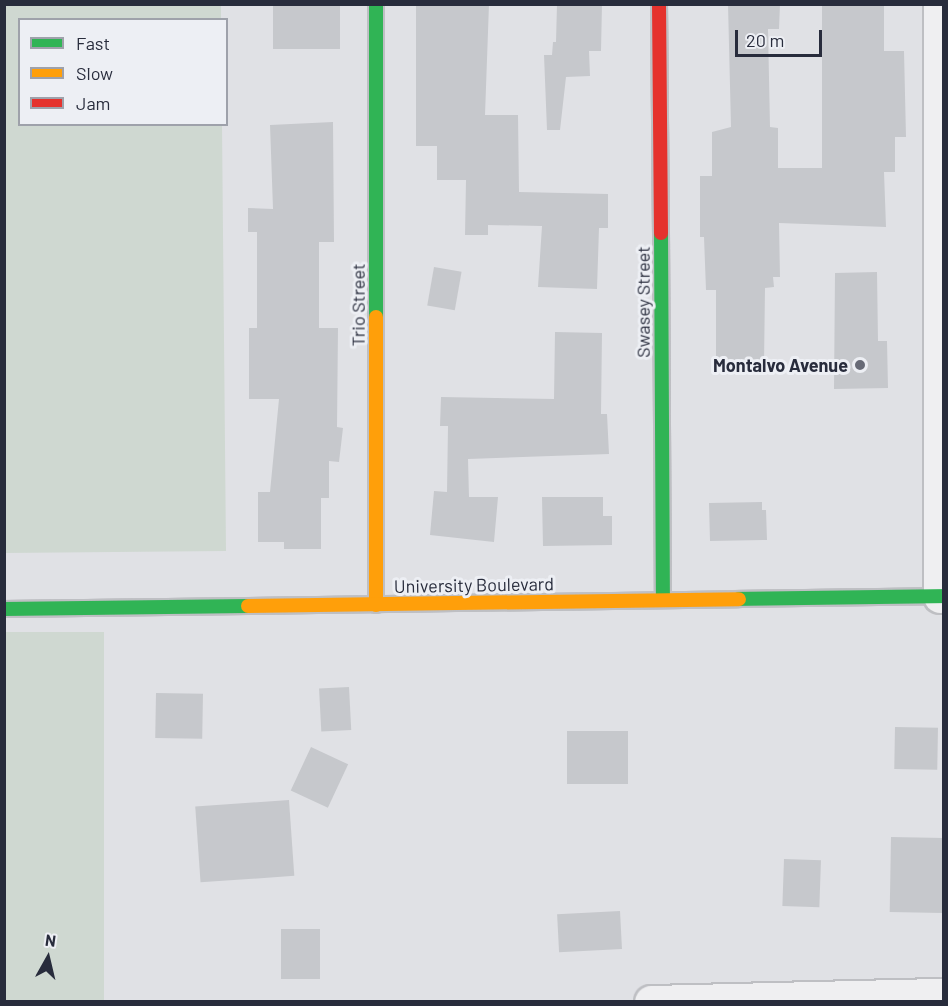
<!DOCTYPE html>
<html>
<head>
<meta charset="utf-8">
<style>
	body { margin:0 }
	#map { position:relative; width:948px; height:1006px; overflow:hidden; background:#e0e1e5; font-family:Barlow,sans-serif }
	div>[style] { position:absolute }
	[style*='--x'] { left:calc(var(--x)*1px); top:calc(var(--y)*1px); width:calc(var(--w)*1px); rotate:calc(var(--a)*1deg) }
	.green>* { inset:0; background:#cfd8d1; transform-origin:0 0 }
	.building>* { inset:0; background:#c6c8cc; transform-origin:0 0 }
	.roads { filter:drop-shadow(2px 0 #bebfc3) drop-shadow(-2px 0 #bebfc3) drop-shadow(0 2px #bebfc3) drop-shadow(0 -2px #bebfc3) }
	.street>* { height:33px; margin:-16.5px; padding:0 16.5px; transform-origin:16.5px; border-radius:16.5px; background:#efeff1 }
	.fast>* { height:14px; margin:-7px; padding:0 7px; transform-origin:7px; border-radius:7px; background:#30b455 }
	.slow>* { height:14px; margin:-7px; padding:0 7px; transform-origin:7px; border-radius:7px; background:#ff9f0a }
	.jam>* { height:14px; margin:-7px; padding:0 7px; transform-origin:7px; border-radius:7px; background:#e5322d }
	.dots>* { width:16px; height:16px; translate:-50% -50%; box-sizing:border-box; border:3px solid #edeff4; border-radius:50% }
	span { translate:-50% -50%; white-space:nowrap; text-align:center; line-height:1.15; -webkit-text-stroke:6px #edeff4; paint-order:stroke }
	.street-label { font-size:18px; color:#282c3c }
	.poi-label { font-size:18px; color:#282c3c; font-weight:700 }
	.right { translate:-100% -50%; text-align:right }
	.frame { position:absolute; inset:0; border:6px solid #282c3c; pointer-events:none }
	.legend { position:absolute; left:18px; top:18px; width:210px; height:108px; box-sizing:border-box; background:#edeff4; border:2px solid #9ea1aa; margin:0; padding:8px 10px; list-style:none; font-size:18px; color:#282c3c }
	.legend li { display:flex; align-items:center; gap:12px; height:30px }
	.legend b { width:30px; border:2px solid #9ea1aa }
	.north { position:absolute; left:18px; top:928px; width:60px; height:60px; -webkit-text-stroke:4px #edeff4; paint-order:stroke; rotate:8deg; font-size:16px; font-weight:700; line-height:24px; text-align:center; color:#282c3c }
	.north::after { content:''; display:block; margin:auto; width:21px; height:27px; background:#282c3c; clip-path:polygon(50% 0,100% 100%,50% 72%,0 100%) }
	.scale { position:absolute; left:735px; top:30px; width:87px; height:27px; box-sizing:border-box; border:3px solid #282c3c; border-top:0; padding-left:8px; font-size:18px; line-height:21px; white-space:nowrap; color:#282c3c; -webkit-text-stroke:4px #edeff4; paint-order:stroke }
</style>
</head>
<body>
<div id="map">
	<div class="green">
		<i style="clip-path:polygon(4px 5px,221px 5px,221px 19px,20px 20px,20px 124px,222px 125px,226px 551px,5px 553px)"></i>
		<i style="left:104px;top:632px;width:369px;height:99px;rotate:90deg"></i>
	</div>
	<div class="building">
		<i style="left:273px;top:4px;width:67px;height:45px"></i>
		<i style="clip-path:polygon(416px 4px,489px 4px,485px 115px,518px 115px,519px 192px,608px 194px,608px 228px,599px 228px,597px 289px,538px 287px,542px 226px,488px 225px,488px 235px,465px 235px,466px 180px,437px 180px,437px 146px,416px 146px)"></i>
		<i style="clip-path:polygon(557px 4px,602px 4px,601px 51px,589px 51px,590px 76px,566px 77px,560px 130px,547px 130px,544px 55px,552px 55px,553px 42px,556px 42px)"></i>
		<i style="clip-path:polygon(728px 4px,780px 4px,779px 29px,768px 29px,770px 127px,778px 128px,778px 168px,822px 168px,822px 4px,884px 4px,884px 51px,904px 51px,906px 137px,895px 137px,895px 172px,884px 172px,886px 227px,779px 223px,780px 277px,773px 277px,774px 287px,765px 288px,764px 364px,716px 364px,716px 290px,706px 290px,704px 237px,700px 237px,700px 176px,712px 176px,712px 132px,731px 127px)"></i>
		<i style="clip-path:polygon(333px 122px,334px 242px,319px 242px,319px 328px,338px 328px,337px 427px,343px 428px,339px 462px,329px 461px,329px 498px,321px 498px,321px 549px,284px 549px,284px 542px,258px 542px,258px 492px,270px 492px,279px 399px,249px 399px,249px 328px,257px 328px,257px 232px,248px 232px,248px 208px,273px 209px,270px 125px)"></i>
		<i style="left:434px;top:267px;width:28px;height:39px;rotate:10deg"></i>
		<i style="clip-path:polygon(877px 272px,878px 341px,887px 341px,888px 388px,834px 389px,835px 273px)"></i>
		<i style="clip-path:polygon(555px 332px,602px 333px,601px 414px,607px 414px,609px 454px,468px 459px,469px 497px,498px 497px,494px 542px,430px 535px,434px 491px,447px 492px,448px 426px,440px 426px,441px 397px,554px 399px)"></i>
		<i style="clip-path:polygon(542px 497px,603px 497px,603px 516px,612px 516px,612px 545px,543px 546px)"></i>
		<i style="clip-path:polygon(762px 502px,762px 510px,766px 510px,767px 540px,710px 541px,709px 503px)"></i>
		<i style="left:349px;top:687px;width:43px;height:30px;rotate:87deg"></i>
		<i style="left:156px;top:693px;width:47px;height:45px;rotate:1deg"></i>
		<i style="left:895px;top:727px;width:43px;height:42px;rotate:1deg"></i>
		<i style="left:567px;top:731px;width:61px;height:53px"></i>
		<i style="left:311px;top:747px;width:41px;height:48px;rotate:25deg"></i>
		<i style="left:289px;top:800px;width:76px;height:94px;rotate:86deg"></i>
		<i style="left:891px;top:837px;width:53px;height:75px;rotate:1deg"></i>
		<i style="left:784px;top:859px;width:37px;height:47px;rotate:2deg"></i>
		<i style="left:620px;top:911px;width:38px;height:63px;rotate:87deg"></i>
		<i style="left:281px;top:929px;width:39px;height:50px"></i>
	</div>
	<div class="roads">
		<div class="street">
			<i style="--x:940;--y:4;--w:592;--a:90"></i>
			<i style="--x:651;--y:1002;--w:293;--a:-1.4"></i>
		</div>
		<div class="fast">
			<i style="--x:376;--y:4;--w:313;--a:90"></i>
			<i style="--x:661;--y:233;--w:367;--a:89.7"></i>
			<i style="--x:739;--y:599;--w:205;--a:-0.8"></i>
			<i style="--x:4;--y:609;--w:244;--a:-0.7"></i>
		</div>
		<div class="slow">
			<i style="--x:376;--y:317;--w:288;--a:90"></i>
			<i style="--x:248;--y:606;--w:491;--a:-0.8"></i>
		</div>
		<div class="jam">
			<i style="--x:659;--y:4;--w:229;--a:89.5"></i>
		</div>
	</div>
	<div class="dots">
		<i style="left:860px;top:365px;background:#686b77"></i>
	</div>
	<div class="street-label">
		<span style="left:643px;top:302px;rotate:-90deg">Swasey Street</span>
		<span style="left:358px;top:305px;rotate:-90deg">Trio Street</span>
		<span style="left:474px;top:585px;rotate:-1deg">University Boulevard</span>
	</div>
	<div class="poi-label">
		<span class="right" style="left:848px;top:365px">Montalvo Avenue</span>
	</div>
	<div class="frame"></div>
	<ul class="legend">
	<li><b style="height:8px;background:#30b455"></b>Fast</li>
	<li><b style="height:8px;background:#ff9f0a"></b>Slow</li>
	<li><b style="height:8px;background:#e5322d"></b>Jam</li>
	</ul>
	<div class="north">N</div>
	<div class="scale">20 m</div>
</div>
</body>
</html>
